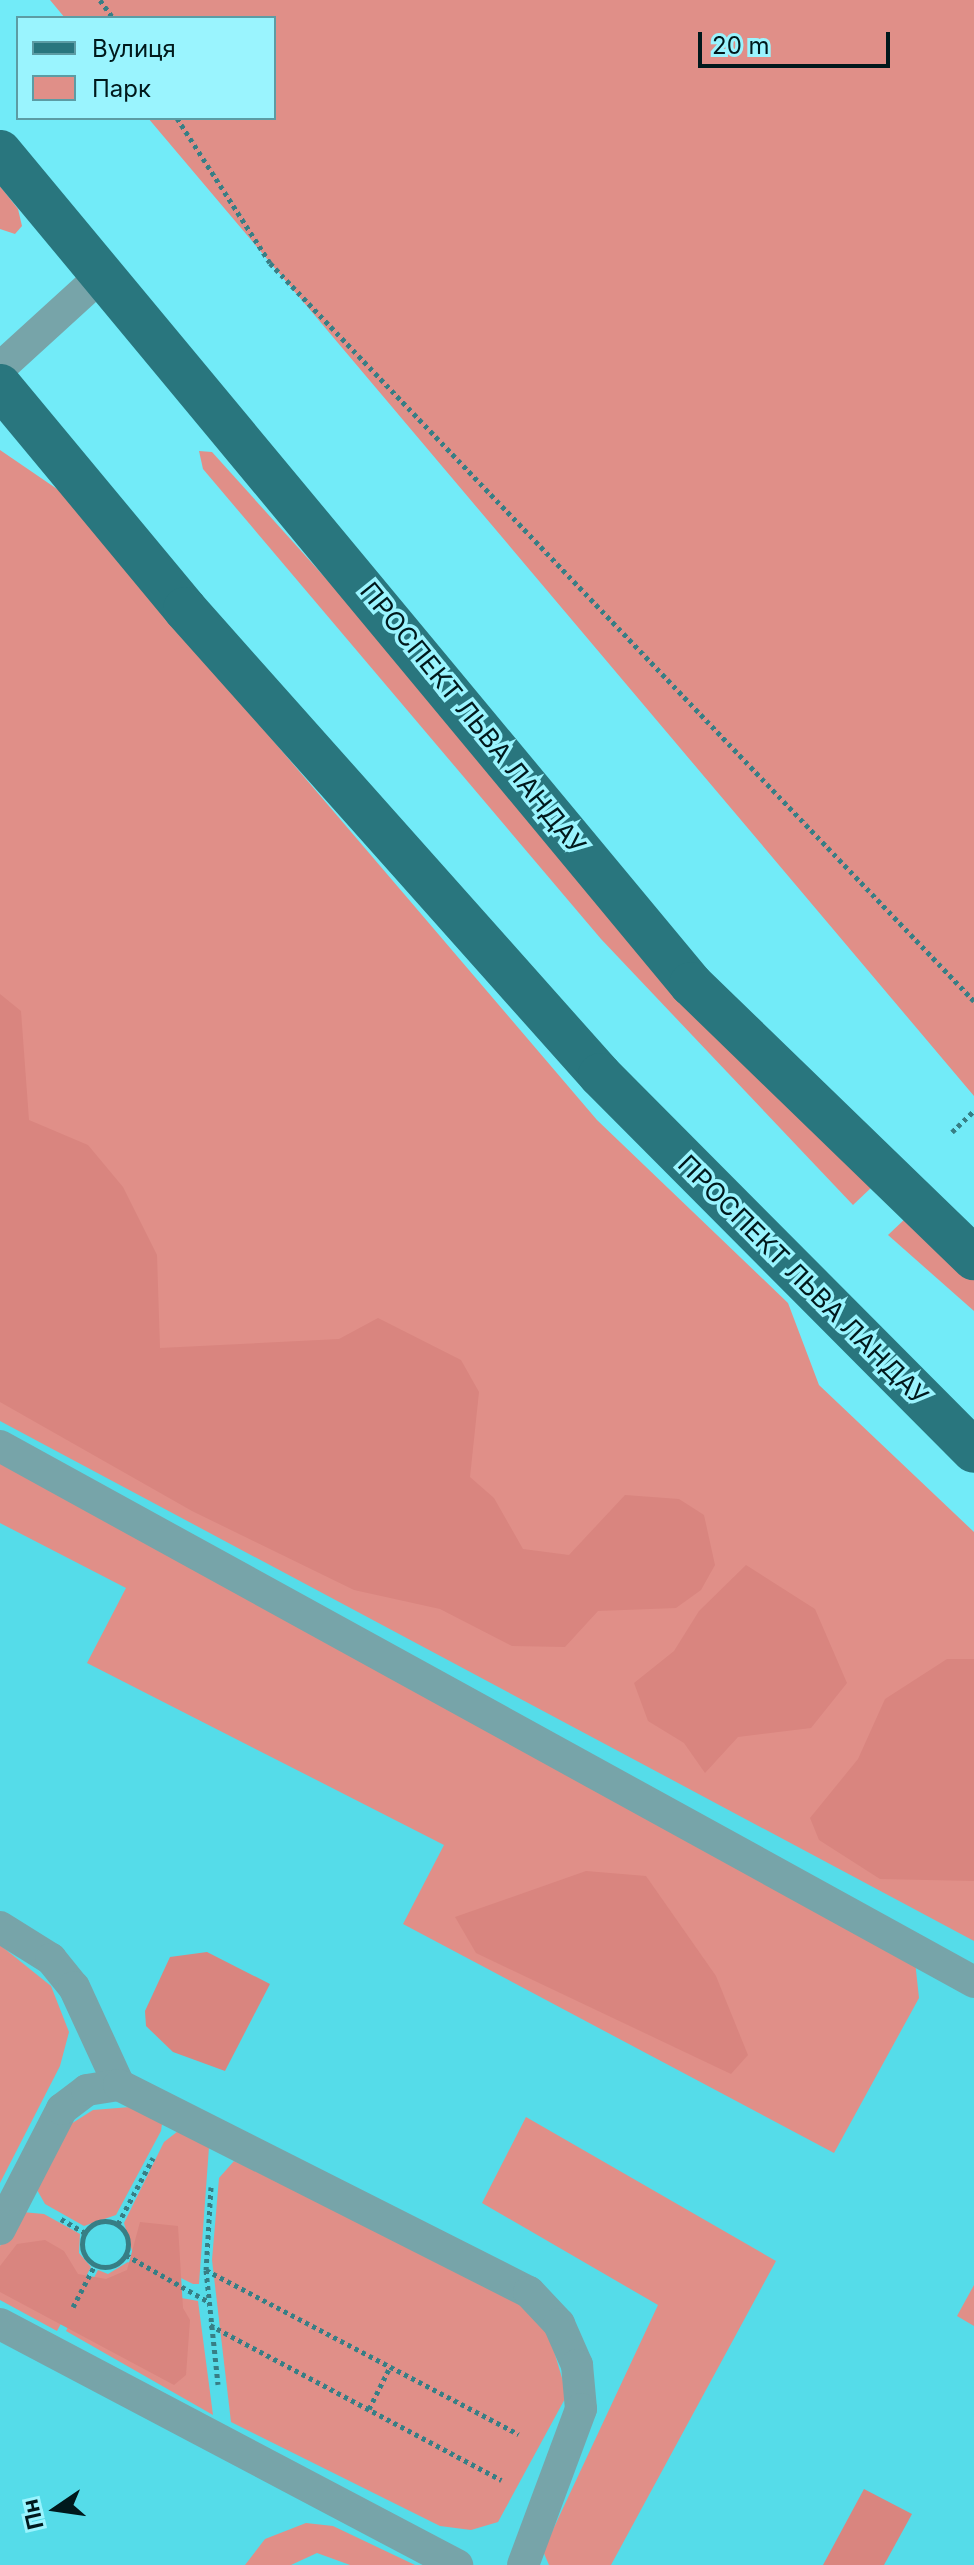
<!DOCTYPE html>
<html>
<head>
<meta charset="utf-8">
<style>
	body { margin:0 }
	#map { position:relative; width:974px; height:2565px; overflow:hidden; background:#72ebf8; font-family:Inter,sans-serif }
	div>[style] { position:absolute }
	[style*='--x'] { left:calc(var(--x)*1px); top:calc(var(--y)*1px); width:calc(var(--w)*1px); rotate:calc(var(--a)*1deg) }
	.built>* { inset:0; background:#55dce9 }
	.green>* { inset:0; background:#e08f88 }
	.forest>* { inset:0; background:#d9857f }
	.path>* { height:5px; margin-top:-2.5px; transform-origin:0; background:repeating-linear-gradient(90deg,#377e85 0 4px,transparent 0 8px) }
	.path>.ring { margin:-2.5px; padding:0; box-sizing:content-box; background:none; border:5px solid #377e85; border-radius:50% }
	.lane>* { height:32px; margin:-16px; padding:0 16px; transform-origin:16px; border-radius:16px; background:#77a4a9 }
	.primary>* { height:44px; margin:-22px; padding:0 22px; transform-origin:22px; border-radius:22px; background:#29767e }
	span { translate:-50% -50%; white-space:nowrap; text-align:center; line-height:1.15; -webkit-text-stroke:7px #9af4fe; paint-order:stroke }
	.street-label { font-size:26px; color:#00191c }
	.legend { position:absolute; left:16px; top:16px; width:260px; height:104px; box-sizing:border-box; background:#9af4fe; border:2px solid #5c9ca4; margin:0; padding:10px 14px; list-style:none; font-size:24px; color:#00191c }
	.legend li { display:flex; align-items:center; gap:16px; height:40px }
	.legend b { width:40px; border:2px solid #5c9ca4 }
	.north { position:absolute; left:16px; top:2469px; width:80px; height:80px; -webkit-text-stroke:6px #9af4fe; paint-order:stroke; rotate:257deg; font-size:22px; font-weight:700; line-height:32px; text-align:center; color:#00191c }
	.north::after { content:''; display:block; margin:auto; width:28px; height:36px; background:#00191c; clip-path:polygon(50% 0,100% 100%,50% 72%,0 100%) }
	.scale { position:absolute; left:698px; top:32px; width:192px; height:36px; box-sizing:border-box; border:4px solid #00191c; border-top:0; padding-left:10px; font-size:24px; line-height:28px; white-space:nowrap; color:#00191c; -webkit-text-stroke:6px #9af4fe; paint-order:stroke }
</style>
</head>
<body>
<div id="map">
	<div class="built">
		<i style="clip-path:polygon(0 940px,974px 1601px,974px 2565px,0 2565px)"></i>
	</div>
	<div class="green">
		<i style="clip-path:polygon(50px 0,974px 0,974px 1096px,148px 118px,274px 118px,274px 18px,65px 18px)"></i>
		<i style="clip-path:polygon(0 186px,18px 209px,22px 226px,15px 234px,0 229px)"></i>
		<i style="clip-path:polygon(0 450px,60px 491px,597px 1120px,788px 1303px,819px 1385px,974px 1532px,974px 1941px,0 1421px)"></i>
		<i style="clip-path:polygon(199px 451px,212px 452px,873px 1186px,853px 1205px,601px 939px,203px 469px)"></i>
		<i style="clip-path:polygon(907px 1217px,974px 1278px,974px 1311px,888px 1235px)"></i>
		<i style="clip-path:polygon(0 1442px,915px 1961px,919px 1998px,834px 2153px,403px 1924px,444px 1845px,87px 1663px,126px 1588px,0 1523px)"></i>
		<i style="clip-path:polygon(0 1945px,51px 1986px,69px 2032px,60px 2066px,0 2183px)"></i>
		<i style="clip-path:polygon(143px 2106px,163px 2117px,161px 2131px,116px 2215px,84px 2226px,45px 2204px,32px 2181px,63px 2129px,93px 2110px)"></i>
		<i style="clip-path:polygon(526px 2117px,776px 2261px,611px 2565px,549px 2565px,543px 2551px,658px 2305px,482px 2203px)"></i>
		<i style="clip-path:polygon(182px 2128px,209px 2147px,199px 2284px,193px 2284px,133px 2254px,124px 2223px,164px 2142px)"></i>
		<i style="clip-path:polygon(234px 2161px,523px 2295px,546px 2324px,567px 2395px,498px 2522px,471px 2530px,440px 2526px,231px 2422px,212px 2260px,219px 2178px)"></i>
		<i style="clip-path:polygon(22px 2212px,44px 2214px,80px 2234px,79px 2253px,91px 2267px,57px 2331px,0 2300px,0 2246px)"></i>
		<i style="clip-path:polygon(128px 2262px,175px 2289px,176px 2297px,198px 2301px,213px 2415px,66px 2331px,98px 2270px,108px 2274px)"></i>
		<i style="clip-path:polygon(974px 2285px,974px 2326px,957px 2316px)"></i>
		<i style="clip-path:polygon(306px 2523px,333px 2526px,415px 2565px,350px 2565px,317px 2553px,291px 2565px,245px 2565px,265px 2539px)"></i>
	</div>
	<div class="forest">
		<i style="clip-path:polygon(0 994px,21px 1011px,29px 1120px,88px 1145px,123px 1187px,157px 1255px,160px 1348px,339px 1339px,378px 1318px,461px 1360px,479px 1392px,470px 1477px,494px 1498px,523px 1549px,569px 1555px,625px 1495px,679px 1499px,704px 1515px,715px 1565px,701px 1590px,676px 1608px,598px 1611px,565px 1647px,512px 1646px,440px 1609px,354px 1590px,192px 1511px,0 1402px)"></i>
		<i style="clip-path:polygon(746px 1565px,815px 1609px,847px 1683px,811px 1728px,738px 1737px,705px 1773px,684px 1743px,648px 1721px,634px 1683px,674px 1651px,699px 1611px)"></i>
		<i style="clip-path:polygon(947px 1659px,974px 1659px,974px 1881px,880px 1879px,819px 1840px,810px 1818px,858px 1759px,885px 1699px)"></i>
		<i style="clip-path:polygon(586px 1871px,646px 1876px,716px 1976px,748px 2055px,731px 2074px,476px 1953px,455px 1917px)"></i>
		<i style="clip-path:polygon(207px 1952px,270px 1984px,225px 2071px,173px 2052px,146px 2026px,145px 2011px,170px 1957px)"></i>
		<i style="clip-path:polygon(140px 2222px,178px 2226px,183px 2308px,190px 2320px,186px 2375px,174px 2385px,0 2292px,0 2266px,17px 2244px,45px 2240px,64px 2251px,78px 2274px,106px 2279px,127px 2270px)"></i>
		<i style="clip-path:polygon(864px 2489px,912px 2514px,884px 2565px,823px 2565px)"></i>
	</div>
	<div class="path">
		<i style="--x:100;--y:0;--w:22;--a:54"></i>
		<i style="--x:177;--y:118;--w:172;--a:57.3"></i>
		<i style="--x:270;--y:263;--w:1020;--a:46.35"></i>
		<i style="--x:952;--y:1132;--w:30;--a:-44"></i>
		<i style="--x:211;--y:2187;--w:83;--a:93.4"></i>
		<i style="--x:206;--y:2270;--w:115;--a:84"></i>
		<i style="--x:61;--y:2219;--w:28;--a:30"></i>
		<i class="ring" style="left:82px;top:2221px;width:41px;height:41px"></i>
		<i style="--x:118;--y:2224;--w:75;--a:-62.1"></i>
		<i style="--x:126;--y:2255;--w:93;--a:29.6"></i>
		<i style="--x:206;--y:2270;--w:353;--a:27.7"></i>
		<i style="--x:73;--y:2307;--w:47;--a:-62.4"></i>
		<i style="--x:210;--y:2325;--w:330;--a:28"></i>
		<i style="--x:369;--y:2409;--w:47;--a:-63.4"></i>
	</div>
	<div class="lane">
		<i style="--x:0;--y:368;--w:138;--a:-42.4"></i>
		<i style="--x:0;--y:1446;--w:1112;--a:28.82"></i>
		<i style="--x:0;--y:1927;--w:60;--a:32.1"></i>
		<i style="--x:51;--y:1959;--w:36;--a:51"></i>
		<i style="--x:74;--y:1987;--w:108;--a:65.3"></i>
		<i style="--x:0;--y:2229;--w:135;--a:-62.7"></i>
		<i style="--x:62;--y:2109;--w:31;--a:-37"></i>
		<i style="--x:87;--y:2090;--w:32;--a:-9"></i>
		<i style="--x:119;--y:2085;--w:459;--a:26.8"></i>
		<i style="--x:529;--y:2292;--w:44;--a:46.8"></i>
		<i style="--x:559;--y:2324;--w:45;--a:66.3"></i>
		<i style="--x:577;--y:2365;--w:44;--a:84.8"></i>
		<i style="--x:581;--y:2409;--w:166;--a:110.4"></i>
		<i style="--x:0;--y:2324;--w:517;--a:27.81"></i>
	</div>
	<div class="primary">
		<i style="--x:0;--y:152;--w:1082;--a:50.29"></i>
		<i style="--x:691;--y:984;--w:394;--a:44.1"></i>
		<i style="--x:0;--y:386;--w:290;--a:50.3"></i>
		<i style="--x:185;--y:609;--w:624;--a:48.31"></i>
		<i style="--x:600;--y:1075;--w:530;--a:45.15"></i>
	</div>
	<div class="street-label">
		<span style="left:473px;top:718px;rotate:51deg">ПРОСПЕКТ ЛЬВА ЛАНДАУ</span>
		<span style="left:803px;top:1280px;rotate:45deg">ПРОСПЕКТ ЛЬВА ЛАНДАУ</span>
	</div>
	<ul class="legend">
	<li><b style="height:10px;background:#29767e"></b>Вулиця</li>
	<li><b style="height:22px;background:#e08f88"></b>Парк</li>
	</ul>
	<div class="north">Пн</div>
	<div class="scale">20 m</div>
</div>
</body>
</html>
